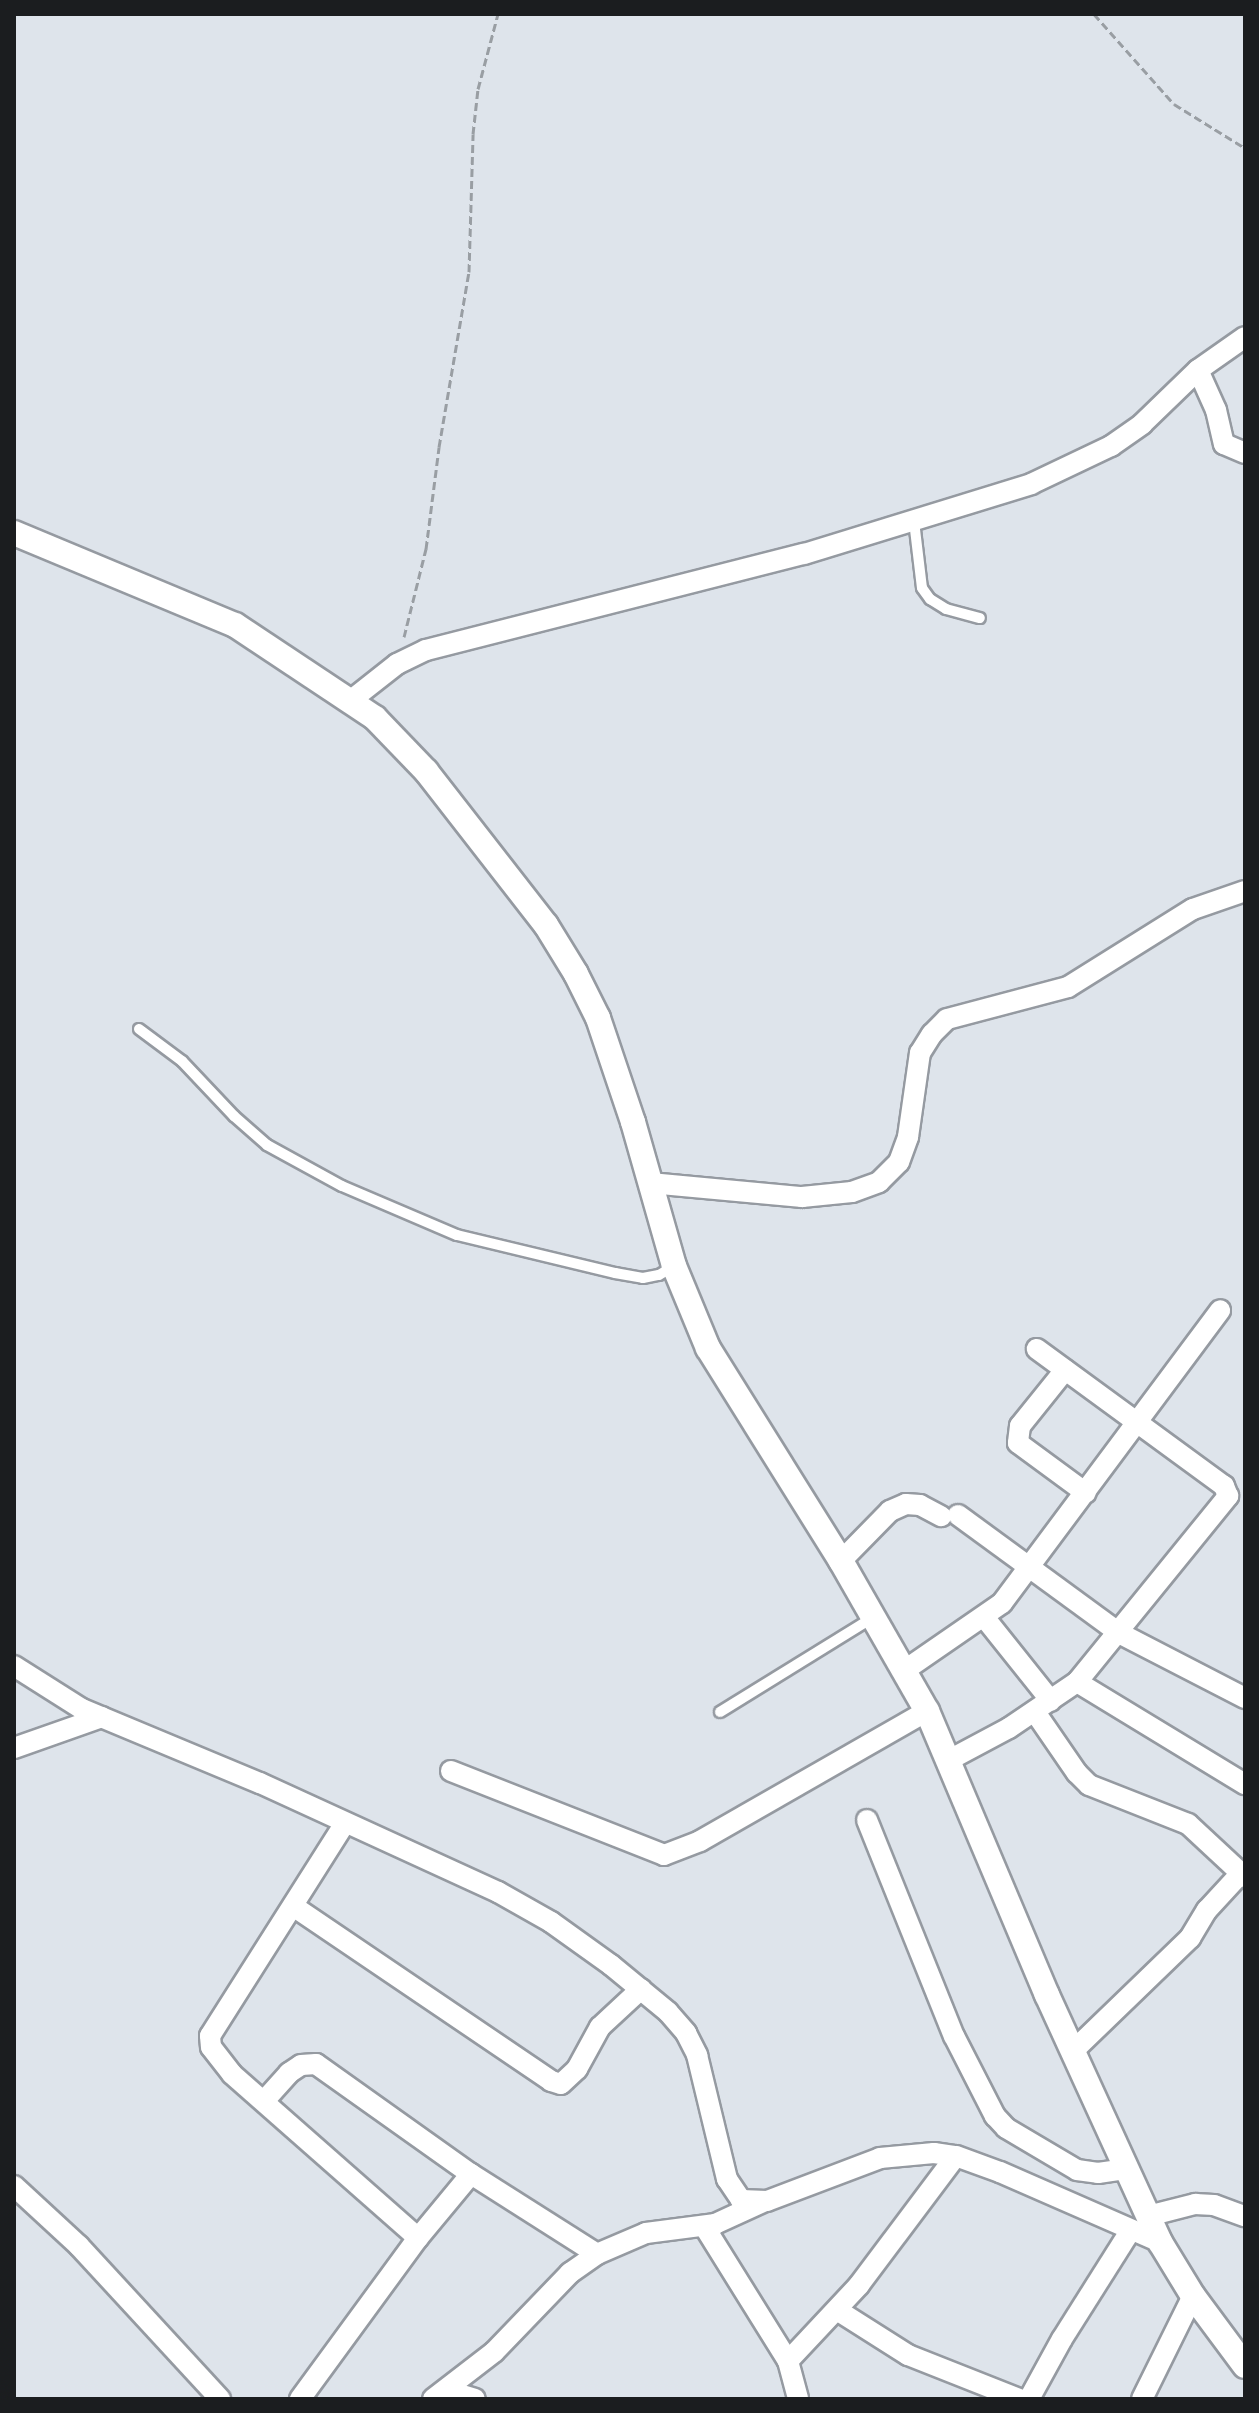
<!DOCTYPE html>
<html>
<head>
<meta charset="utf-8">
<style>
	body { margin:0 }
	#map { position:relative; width:1259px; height:2413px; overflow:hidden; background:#dee4eb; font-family:"Titillium Web",sans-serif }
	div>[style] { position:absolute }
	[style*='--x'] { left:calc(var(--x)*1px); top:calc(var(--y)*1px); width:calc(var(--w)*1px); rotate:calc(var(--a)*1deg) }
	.path>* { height:3px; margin-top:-1.5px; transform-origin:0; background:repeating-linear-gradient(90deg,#999ea3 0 8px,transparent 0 12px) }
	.roads { filter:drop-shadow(2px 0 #959aa1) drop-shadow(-2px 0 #959aa1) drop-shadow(0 2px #959aa1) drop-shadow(0 -2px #959aa1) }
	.service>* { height:10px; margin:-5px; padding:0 5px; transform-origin:5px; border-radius:5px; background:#fff }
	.minor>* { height:20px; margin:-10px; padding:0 10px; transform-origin:10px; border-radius:10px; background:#fff }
	.tertiary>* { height:24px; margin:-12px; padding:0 12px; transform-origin:12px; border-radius:12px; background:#fff }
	span { translate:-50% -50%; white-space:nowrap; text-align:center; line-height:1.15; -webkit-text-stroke:7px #fff; paint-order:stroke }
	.frame { position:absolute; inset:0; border:16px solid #1b1d1f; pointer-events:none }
</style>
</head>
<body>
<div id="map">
	<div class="path">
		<i style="--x:1094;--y:14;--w:120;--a:48.4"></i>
		<i style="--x:1174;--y:104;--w:84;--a:31.8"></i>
		<i style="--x:404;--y:637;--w:91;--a:-76"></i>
		<i style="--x:426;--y:549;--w:103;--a:-82.7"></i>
		<i style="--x:439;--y:447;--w:178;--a:-80.3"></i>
		<i style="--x:469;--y:272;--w:138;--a:-88.3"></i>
		<i style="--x:473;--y:134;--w:45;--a:-83.7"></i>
		<i style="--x:478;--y:89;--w:78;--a:-75.1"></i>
	</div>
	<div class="roads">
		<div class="service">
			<i style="--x:914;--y:521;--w:67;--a:83.2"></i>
			<i style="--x:922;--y:588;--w:14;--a:54"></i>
			<i style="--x:930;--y:599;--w:19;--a:32"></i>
			<i style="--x:946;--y:609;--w:35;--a:15"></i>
			<i style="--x:139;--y:1029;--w:54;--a:36.7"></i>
			<i style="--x:182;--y:1061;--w:76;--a:46.6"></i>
			<i style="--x:234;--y:1116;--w:44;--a:41.3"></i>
			<i style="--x:267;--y:1145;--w:85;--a:28.7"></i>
			<i style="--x:342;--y:1186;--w:125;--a:23.1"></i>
			<i style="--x:457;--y:1235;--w:163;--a:13.5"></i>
			<i style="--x:615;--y:1273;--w:28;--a:10"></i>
			<i style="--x:643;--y:1278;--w:16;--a:-11"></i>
			<i style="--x:659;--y:1275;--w:17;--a:-31"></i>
			<i style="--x:720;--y:1712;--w:179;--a:-31.7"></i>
		</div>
		<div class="minor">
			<i style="--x:1198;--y:370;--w:44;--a:65.8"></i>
			<i style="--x:1216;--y:410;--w:35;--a:77"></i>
			<i style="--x:1224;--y:444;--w:23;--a:23"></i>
			<i style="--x:350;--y:701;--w:60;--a:-38.2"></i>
			<i style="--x:397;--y:664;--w:32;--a:-26"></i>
			<i style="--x:426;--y:650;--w:390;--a:-14.3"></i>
			<i style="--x:804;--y:554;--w:238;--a:-17.1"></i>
			<i style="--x:1031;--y:484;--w:89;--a:-25.4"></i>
			<i style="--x:1111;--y:446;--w:38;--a:-35"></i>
			<i style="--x:1142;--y:424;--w:78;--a:-44"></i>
			<i style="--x:1198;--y:370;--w:57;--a:-35.1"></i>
			<i style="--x:650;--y:1183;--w:153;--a:5.3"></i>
			<i style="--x:802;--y:1197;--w:50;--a:-5.7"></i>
			<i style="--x:852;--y:1192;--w:29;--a:-20"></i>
			<i style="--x:879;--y:1182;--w:28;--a:-45"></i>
			<i style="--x:899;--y:1162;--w:27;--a:-70"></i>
			<i style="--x:908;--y:1137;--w:85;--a:-81.9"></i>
			<i style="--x:920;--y:1053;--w:22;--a:-58"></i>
			<i style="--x:932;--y:1034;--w:21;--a:-45"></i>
			<i style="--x:947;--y:1019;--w:125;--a:-14.8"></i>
			<i style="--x:1068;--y:987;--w:147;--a:-32"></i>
			<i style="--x:1193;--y:909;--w:55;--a:-19.1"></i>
			<i style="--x:1065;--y:1370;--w:72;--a:128.8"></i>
			<i style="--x:1020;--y:1426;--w:17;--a:97"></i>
			<i style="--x:1018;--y:1443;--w:84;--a:36.3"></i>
			<i style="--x:958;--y:1515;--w:200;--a:36.2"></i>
			<i style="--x:1119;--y:1633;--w:142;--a:27.3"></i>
			<i style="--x:841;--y:1561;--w:70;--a:-45.6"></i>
			<i style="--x:890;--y:1511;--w:17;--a:-24"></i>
			<i style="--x:906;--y:1504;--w:14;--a:4"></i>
			<i style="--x:920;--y:1505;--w:24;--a:28"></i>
			<i style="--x:984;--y:1617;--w:107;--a:51.4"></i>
			<i style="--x:14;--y:1666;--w:80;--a:32.3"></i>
			<i style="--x:82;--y:1709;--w:193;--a:22.6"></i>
			<i style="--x:260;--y:1783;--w:262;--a:24.6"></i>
			<i style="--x:498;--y:1892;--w:61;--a:29.5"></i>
			<i style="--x:551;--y:1922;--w:74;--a:35.6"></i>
			<i style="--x:611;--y:1965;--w:74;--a:39.5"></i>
			<i style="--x:668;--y:2012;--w:28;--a:49"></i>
			<i style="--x:686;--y:2033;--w:25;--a:63"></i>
			<i style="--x:697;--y:2055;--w:128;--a:76.4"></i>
			<i style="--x:727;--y:2179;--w:25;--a:56"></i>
			<i style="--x:741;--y:2200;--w:26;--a:2"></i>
			<i style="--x:767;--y:2201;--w:121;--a:-20.8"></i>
			<i style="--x:880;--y:2158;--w:54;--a:-5.3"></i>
			<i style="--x:934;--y:2153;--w:22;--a:8"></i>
			<i style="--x:956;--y:2156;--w:47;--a:20"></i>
			<i style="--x:1000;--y:2172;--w:175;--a:23.6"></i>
			<i style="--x:905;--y:1670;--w:118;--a:-34.6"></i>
			<i style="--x:1002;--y:1603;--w:365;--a:-53.3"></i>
			<i style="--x:1077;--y:1682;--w:197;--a:31.3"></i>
			<i style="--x:1035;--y:1712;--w:74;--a:55.5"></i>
			<i style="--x:1077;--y:1773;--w:17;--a:45"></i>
			<i style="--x:1089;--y:1785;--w:106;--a:21.5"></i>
			<i style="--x:1188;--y:1824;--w:78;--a:42.9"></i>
			<i style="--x:14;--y:1748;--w:93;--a:-19.4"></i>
			<i style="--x:949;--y:1760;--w:68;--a:-28.1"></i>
			<i style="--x:1009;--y:1728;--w:82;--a:-34.1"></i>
			<i style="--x:1077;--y:1682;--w:240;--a:-50.9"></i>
			<i style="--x:1228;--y:1496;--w:11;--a:-112"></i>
			<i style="--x:1224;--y:1486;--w:232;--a:-143.8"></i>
			<i style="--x:451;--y:1771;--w:229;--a:21.5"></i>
			<i style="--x:664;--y:1855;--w:39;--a:-21"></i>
			<i style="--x:700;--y:1841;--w:262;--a:-29.8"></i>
			<i style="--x:867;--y:1820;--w:233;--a:68.1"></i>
			<i style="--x:954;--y:2036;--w:90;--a:62.9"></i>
			<i style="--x:995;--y:2116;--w:16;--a:47"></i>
			<i style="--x:1006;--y:2128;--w:82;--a:30.6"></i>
			<i style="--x:1077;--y:2170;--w:21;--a:8"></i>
			<i style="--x:1098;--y:2173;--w:29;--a:-8"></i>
			<i style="--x:345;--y:1823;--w:252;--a:122.4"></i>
			<i style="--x:210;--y:2036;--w:11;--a:85"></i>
			<i style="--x:211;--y:2047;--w:34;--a:52"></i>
			<i style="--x:232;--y:2074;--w:248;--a:41.4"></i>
			<i style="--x:293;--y:1906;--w:312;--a:34.1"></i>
			<i style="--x:551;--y:2081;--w:10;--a:17"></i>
			<i style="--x:561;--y:2084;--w:22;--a:-43"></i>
			<i style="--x:577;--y:2069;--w:48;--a:-61.3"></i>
			<i style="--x:600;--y:2027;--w:56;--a:-42.8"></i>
			<i style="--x:1073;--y:2051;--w:163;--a:-44"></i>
			<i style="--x:1190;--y:1938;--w:33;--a:-59"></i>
			<i style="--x:1207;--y:1910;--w:50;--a:-47.4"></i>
			<i style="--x:264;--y:2101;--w:38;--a:-48"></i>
			<i style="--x:289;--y:2073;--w:14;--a:-34"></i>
			<i style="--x:301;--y:2065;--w:15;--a:-4"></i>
			<i style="--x:316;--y:2064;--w:190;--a:35.4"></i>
			<i style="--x:471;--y:2174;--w:149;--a:32.4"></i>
			<i style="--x:14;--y:2186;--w:88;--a:42.7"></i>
			<i style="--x:79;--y:2246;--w:208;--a:47.3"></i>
			<i style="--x:1148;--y:2216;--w:49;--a:-14.3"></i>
			<i style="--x:1195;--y:2204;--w:19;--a:3"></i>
			<i style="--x:1214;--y:2205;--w:33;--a:20"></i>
			<i style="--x:704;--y:2226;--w:159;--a:58.1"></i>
			<i style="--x:788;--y:2361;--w:39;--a:75"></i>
			<i style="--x:837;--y:2310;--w:84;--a:32.4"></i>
			<i style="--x:908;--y:2355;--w:119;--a:21.6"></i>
			<i style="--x:788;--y:2361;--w:104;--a:-46.9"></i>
			<i style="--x:859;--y:2285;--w:161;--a:-53.1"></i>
			<i style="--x:446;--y:2390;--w:30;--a:17"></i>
			<i style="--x:300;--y:2399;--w:200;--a:-53.8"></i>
			<i style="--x:418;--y:2238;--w:83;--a:-50.4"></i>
			<i style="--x:433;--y:2399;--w:77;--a:-37.6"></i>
			<i style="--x:494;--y:2352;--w:110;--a:-46.1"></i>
			<i style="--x:570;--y:2273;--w:33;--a:-35"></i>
			<i style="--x:597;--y:2254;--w:53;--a:-23.2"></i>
			<i style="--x:646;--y:2233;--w:70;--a:-7.4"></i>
			<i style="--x:715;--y:2224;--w:53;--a:-24.6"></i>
			<i style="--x:1029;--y:2399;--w:68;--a:-61.2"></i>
			<i style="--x:1062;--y:2339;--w:129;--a:-57.7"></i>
			<i style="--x:1142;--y:2399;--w:115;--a:-63.7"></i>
		</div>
		<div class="tertiary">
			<i style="--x:14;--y:533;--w:239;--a:22.6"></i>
			<i style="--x:235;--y:625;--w:168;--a:33.6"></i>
			<i style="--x:375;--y:718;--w:74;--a:46.1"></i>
			<i style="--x:426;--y:771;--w:195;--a:52.1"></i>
			<i style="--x:546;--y:925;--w:57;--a:58.5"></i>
			<i style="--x:576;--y:974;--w:49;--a:63.4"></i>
			<i style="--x:598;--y:1018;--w:110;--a:71.4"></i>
			<i style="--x:633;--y:1122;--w:150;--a:74.1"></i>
			<i style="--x:674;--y:1266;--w:89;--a:67.5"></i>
			<i style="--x:708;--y:1348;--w:251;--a:58"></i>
			<i style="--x:841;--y:1561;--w:173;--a:60.2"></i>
			<i style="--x:927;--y:1711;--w:308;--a:67.1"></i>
			<i style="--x:1047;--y:1995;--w:272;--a:65.4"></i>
			<i style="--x:1160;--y:2242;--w:63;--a:58.6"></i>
			<i style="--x:1193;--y:2296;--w:87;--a:53.4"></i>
		</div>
	</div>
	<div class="frame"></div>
</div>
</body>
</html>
